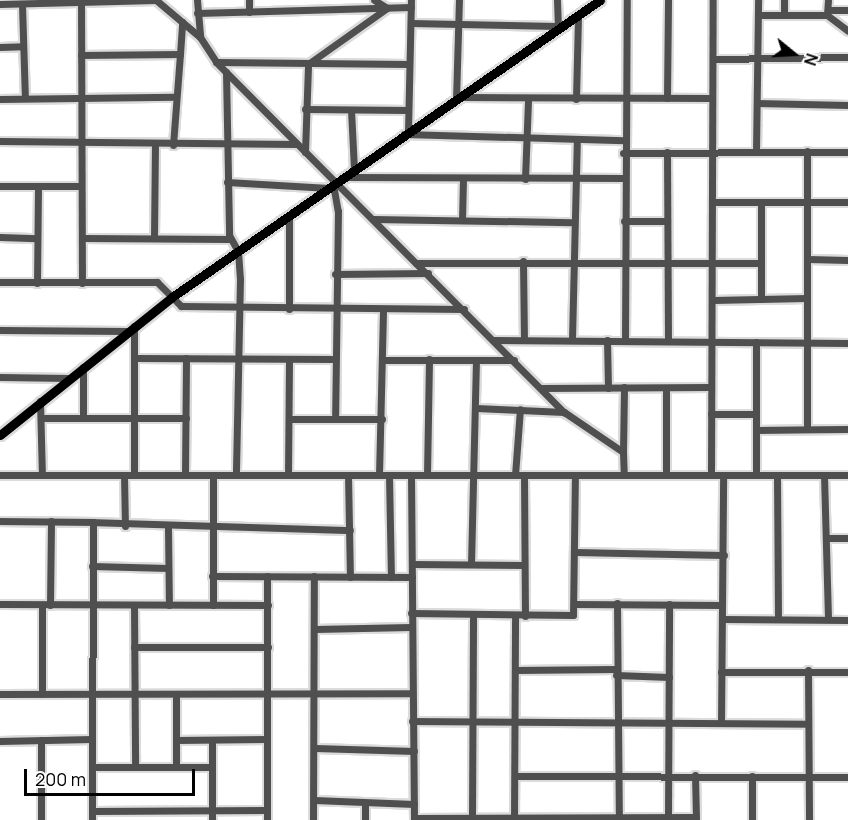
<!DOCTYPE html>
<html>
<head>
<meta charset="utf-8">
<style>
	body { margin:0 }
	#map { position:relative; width:848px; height:820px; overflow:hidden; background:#fff; font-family:Manrope,sans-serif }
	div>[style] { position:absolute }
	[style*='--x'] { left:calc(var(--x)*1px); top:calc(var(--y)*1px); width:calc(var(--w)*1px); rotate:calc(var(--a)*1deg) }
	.roads { filter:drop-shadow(2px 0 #dbdbdb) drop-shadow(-2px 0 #dbdbdb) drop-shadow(0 2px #dbdbdb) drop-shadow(0 -2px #dbdbdb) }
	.minor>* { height:7px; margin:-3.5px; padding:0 3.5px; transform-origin:3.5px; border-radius:3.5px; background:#4f4f4f }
	.major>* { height:9px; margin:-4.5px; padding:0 4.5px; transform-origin:4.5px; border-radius:4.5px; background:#000 }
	span { translate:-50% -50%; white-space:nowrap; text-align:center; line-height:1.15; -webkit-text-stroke:4.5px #fff; paint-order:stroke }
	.north { position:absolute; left:764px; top:24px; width:60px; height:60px; -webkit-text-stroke:4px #fff; paint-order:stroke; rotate:108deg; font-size:16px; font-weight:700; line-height:24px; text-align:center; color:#000 }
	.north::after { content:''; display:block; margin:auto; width:21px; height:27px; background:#000; clip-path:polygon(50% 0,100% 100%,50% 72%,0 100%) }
	.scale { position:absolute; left:24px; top:769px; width:171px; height:27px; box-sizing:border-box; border:3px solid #000; border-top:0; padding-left:8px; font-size:18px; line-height:21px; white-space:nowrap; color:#000; -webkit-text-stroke:4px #fff; paint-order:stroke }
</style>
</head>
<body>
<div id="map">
	<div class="roads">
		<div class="minor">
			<i style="--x:81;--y:0;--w:283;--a:89.8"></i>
			<i style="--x:156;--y:0;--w:57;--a:40.1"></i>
			<i style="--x:200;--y:37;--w:30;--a:57"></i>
			<i style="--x:216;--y:62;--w:192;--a:0.6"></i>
			<i style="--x:197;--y:0;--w:37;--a:85"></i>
			<i style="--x:557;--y:0;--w:29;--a:88"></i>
			<i style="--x:784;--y:0;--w:14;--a:90"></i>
			<i style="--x:828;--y:0;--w:15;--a:94"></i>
			<i style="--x:827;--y:15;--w:26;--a:37"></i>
			<i style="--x:0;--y:4;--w:156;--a:-1.5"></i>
			<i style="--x:22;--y:5;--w:93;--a:88.2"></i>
			<i style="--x:829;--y:10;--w:19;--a:0"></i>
			<i style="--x:249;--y:12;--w:12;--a:-90"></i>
			<i style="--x:197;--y:13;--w:214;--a:-1.6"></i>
			<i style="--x:759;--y:15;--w:68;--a:0"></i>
			<i style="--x:411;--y:23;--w:146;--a:1.2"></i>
			<i style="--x:0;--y:47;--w:23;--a:-2"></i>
			<i style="--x:81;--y:55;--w:99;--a:-0.6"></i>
			<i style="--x:180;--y:54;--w:32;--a:-86"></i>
			<i style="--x:713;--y:59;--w:135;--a:-0.8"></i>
			<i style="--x:216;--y:62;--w:494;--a:45.2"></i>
			<i style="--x:564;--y:412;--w:71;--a:34.1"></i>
			<i style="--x:623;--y:452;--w:23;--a:88"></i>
			<i style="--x:226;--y:72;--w:163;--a:88.9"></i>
			<i style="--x:229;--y:235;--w:18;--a:61"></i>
			<i style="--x:238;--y:251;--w:28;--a:86"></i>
			<i style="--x:240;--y:279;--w:196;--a:91.2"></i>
			<i style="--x:461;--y:97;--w:251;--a:0.2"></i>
			<i style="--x:667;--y:98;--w:98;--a:-89.4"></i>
			<i style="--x:0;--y:99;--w:175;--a:-0.7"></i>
			<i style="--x:576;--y:99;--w:84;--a:-88.6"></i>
			<i style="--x:456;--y:100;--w:100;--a:-88.3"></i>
			<i style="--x:757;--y:103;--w:91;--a:1.3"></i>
			<i style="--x:305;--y:109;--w:103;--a:0.6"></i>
			<i style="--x:351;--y:110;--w:60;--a:87.1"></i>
			<i style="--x:408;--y:131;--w:131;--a:-88.7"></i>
			<i style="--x:404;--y:134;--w:220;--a:1.6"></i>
			<i style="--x:0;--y:141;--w:296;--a:0.6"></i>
			<i style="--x:173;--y:145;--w:91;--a:-85.6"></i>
			<i style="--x:756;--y:151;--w:151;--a:-89.2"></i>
			<i style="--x:807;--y:151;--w:278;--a:90"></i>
			<i style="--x:305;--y:152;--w:88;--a:-88"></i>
			<i style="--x:308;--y:64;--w:97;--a:-35.3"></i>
			<i style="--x:387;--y:8;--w:15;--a:-148"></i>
			<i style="--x:667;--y:152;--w:187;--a:89.7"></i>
			<i style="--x:623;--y:153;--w:225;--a:-0.3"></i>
			<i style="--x:344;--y:177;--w:279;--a:0.2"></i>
			<i style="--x:525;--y:179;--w:79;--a:-87.8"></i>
			<i style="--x:227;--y:182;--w:102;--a:3.4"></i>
			<i style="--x:333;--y:184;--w:27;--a:80"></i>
			<i style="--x:338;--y:211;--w:208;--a:90.8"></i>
			<i style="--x:0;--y:186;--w:81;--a:0"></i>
			<i style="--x:712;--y:202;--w:136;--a:0"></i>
			<i style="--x:761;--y:202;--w:97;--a:90"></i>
			<i style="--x:289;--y:216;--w:93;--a:90"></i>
			<i style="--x:373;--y:219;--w:199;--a:0.9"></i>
			<i style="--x:462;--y:220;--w:42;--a:-88.6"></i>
			<i style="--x:624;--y:221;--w:42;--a:0"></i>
			<i style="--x:0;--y:237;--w:37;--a:2"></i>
			<i style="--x:82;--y:238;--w:148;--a:0.4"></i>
			<i style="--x:154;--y:238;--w:93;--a:-89.4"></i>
			<i style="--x:808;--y:259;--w:40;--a:1.4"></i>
			<i style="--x:523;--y:261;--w:78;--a:89.3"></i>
			<i style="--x:416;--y:263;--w:345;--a:0"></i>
			<i style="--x:335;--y:274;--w:93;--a:-0.6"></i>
			<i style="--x:0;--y:282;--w:157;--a:0"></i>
			<i style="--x:157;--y:282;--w:34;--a:45"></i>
			<i style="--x:181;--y:306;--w:283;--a:0.6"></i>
			<i style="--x:37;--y:283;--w:97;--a:-89.4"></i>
			<i style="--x:713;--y:300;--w:94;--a:-1.2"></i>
			<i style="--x:0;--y:330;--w:127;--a:0.5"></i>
			<i style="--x:572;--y:339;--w:198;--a:-88.6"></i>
			<i style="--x:493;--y:340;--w:355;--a:0.5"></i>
			<i style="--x:607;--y:340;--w:48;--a:88.8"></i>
			<i style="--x:625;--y:340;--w:340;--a:-89.7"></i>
			<i style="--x:136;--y:358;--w:199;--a:0.3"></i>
			<i style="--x:383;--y:360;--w:131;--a:0"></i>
			<i style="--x:0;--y:377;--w:69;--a:0.8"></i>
			<i style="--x:542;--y:388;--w:169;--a:-0.3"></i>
			<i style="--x:40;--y:401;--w:74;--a:88.5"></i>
			<i style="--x:476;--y:408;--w:88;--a:2.6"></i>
			<i style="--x:711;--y:414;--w:45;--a:0"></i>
			<i style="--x:83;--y:417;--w:50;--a:-90"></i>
			<i style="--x:41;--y:418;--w:145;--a:0"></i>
			<i style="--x:289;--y:419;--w:93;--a:0"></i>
			<i style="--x:756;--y:430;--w:92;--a:-0.6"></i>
			<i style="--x:623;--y:452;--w:65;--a:-89.1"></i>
			<i style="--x:0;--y:475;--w:848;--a:0"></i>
			<i style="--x:124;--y:475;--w:51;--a:88.9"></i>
			<i style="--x:134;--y:475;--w:149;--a:-90"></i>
			<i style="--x:185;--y:475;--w:117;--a:-89.5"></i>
			<i style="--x:288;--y:475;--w:115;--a:-89.5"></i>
			<i style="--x:348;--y:475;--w:102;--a:88.9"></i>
			<i style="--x:379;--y:475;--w:166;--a:-88.6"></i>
			<i style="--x:389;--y:475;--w:102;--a:88.9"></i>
			<i style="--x:411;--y:475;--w:345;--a:89.5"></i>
			<i style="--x:427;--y:475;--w:116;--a:-89"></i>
			<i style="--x:515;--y:475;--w:66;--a:-85.7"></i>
			<i style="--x:524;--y:475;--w:141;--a:89.6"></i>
			<i style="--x:666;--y:475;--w:87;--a:-90"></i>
			<i style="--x:711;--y:475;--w:475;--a:-89.8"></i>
			<i style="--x:756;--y:475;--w:133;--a:-90"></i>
			<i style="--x:777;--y:475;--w:144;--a:89.6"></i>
			<i style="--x:824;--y:475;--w:144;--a:88.4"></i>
			<i style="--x:0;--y:521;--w:93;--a:0.6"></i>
			<i style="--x:93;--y:522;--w:298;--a:90.2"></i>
			<i style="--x:93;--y:522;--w:257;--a:1.8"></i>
			<i style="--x:168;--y:528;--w:77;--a:89.3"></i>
			<i style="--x:827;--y:538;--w:21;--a:0"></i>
			<i style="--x:575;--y:552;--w:149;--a:1.2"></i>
			<i style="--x:412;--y:564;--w:112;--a:0.5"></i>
			<i style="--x:471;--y:564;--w:204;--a:-88.6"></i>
			<i style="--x:92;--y:566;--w:76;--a:1.5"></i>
			<i style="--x:212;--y:576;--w:200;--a:0.3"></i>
			<i style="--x:617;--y:603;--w:215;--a:89.5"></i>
			<i style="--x:0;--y:604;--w:268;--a:0.2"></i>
			<i style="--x:574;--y:604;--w:148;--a:0.4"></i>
			<i style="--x:42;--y:605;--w:89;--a:90"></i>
			<i style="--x:50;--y:605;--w:84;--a:-89.3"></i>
			<i style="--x:134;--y:605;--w:162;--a:89.6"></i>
			<i style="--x:213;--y:605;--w:130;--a:-90"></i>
			<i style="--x:411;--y:613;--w:162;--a:0.7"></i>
			<i style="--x:573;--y:615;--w:140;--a:-89.2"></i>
			<i style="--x:722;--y:619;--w:126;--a:0.5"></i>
			<i style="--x:315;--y:629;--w:96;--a:-1.2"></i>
			<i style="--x:134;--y:647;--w:134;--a:0"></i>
			<i style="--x:516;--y:670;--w:100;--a:-0.6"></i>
			<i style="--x:808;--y:670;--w:150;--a:89.6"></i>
			<i style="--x:721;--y:672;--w:127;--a:0"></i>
			<i style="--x:616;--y:675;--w:53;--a:2.2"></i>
			<i style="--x:0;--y:694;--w:411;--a:-0.1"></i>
			<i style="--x:412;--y:721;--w:394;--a:0.4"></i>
			<i style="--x:721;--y:722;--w:247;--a:-89.5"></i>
			<i style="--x:176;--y:740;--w:91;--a:-0.6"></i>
			<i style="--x:0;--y:741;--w:92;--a:-1.2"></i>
			<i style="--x:315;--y:748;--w:99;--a:1.7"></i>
			<i style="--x:92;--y:767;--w:120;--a:0"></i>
			<i style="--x:176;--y:767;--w:73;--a:-90"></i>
			<i style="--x:695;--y:775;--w:45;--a:88.7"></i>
			<i style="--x:515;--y:776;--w:333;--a:0.2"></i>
			<i style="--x:752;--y:776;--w:44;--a:90"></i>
			<i style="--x:314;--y:800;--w:100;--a:2.3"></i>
			<i style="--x:92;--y:811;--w:175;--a:-0.3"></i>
			<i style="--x:472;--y:817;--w:200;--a:-89.7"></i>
			<i style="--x:668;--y:817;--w:213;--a:-89.7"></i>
			<i style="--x:414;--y:818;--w:281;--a:-0.2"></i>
			<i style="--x:41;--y:820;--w:80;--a:-90"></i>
			<i style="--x:212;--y:820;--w:80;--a:-90"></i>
			<i style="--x:267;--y:820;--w:244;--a:-90"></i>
			<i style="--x:313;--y:820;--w:244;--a:-89.8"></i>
			<i style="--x:365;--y:820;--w:16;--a:-90"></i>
			<i style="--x:514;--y:820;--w:203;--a:-89.7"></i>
		</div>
		<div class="major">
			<i style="--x:0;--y:435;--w:221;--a:-38.7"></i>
			<i style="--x:172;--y:297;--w:521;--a:-34.76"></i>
		</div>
	</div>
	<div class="north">N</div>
	<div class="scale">200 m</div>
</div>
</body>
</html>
